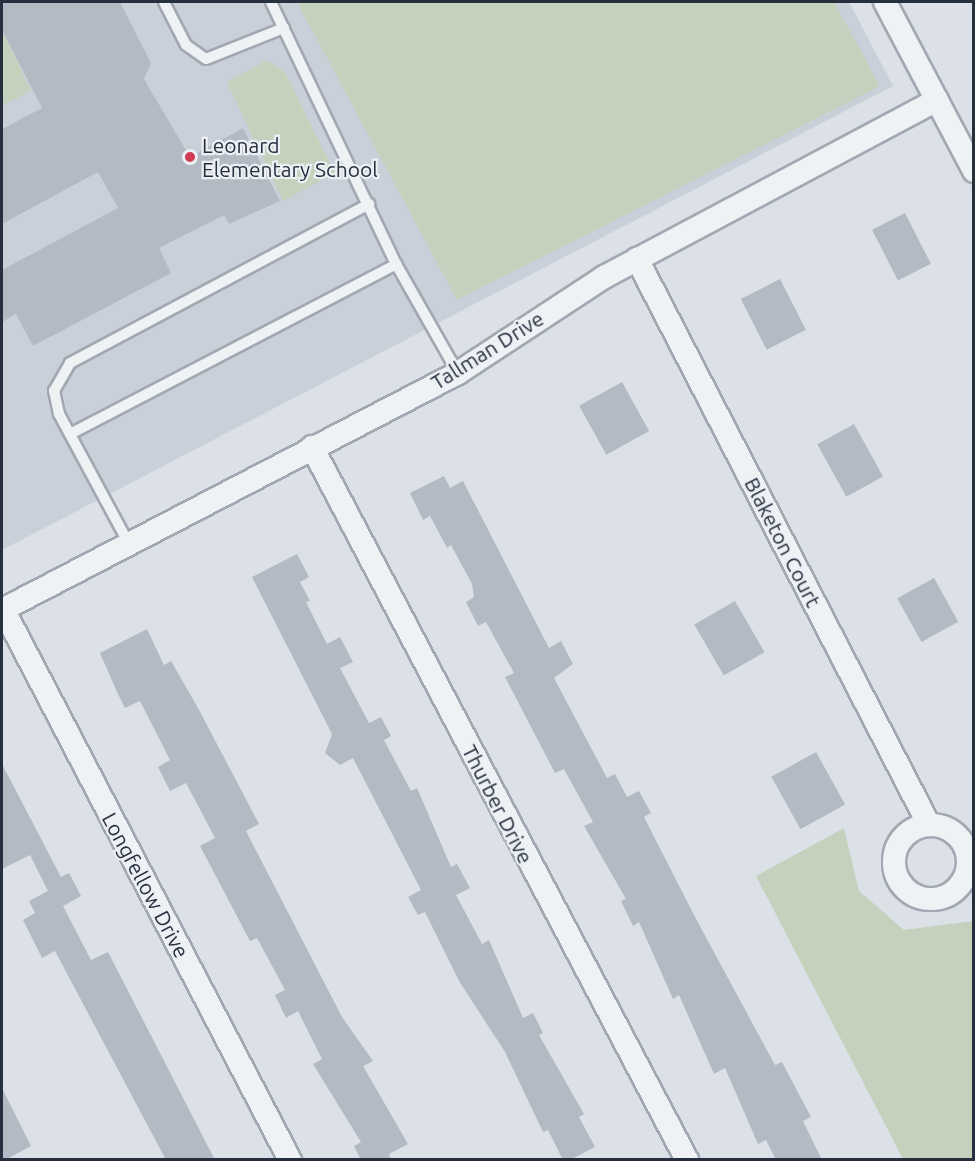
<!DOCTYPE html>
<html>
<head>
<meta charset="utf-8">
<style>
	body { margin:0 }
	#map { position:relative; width:975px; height:1161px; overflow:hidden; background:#dce1e7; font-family:Ubuntu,sans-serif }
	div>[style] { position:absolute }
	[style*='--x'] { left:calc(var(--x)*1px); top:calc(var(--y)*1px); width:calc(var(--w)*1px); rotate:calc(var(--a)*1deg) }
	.built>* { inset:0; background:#cad0d9 }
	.green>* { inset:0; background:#c3d1bd }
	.building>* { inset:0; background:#b4bac4; transform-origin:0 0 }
	.roads { filter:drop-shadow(2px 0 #a2a8b1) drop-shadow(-2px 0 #a2a8b1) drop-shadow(0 2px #a2a8b1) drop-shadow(0 -2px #a2a8b1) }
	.service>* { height:10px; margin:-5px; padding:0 5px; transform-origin:5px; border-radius:5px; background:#eff2f5 }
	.minor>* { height:22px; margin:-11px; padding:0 11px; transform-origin:11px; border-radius:11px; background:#eff2f5 }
	.minor>.ring { margin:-11px; padding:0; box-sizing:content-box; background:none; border:22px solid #eff2f5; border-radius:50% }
	.dots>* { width:16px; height:16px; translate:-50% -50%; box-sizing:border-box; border:3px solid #ecf0f5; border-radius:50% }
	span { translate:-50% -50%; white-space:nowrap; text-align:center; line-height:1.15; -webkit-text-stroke:4.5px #ecf0f5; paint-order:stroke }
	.poi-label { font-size:21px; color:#262f3e }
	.left { translate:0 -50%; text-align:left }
	.street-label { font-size:21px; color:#262f3e }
	.frame { position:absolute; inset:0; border:3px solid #262f3e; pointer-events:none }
</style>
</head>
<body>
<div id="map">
	<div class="built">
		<i style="clip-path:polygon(2px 2px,849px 2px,893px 86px,2px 550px)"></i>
	</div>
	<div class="green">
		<i style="clip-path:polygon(297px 2px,834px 2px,880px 86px,457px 300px)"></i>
		<i style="clip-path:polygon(2px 30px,31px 91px,2px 105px)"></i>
		<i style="clip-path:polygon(267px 60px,285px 72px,335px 173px,283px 201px,227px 82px)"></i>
		<i style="clip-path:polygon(844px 828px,859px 891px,904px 930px,973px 921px,973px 1159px,903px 1159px,756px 876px)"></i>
	</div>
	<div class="building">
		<i style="clip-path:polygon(2px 2px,120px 2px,151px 63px,144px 79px,190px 157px,243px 128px,280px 201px,229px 224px,224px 215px,159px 248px,171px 273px,33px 346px,16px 314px,2px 322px,2px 270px,118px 208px,98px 172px,2px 224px,2px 129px,42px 108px,2px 30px)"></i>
		<i style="left:905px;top:213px;width:57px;height:37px;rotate:63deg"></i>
		<i style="left:780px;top:279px;width:57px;height:44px;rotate:63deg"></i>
		<i style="left:622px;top:382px;width:56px;height:49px;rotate:61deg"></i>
		<i style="left:854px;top:424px;width:60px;height:42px;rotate:61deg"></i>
		<i style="clip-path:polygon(444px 476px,450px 488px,463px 481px,549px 648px,561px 641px,573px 664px,554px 678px,607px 778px,615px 774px,627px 797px,639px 791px,651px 813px,644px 817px,695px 917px,775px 1065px,782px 1062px,811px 1117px,803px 1121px,822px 1160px,776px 1160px,766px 1140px,758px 1144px,725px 1068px,714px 1074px,679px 995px,673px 999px,639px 922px,633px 926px,621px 901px,626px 899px,584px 826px,593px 822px,564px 769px,555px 773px,505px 677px,514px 673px,486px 622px,478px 626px,466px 602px,474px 597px,472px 584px,451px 545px,447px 548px,430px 516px,423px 520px,410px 493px)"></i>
		<i style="clip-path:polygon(297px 554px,309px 577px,300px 582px,310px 601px,306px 602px,327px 644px,340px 637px,353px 662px,340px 668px,369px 723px,381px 717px,391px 736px,384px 740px,411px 791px,417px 788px,451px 867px,457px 864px,470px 888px,456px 895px,482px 944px,489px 940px,523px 1018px,533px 1013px,543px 1033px,539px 1035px,584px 1114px,579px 1117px,595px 1147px,570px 1160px,563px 1160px,548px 1130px,543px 1132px,505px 1052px,459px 981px,425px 912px,418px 915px,408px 897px,421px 890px,353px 758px,340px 765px,325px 753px,332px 734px,252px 577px)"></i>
		<i style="left:934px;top:578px;width:50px;height:42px;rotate:61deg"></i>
		<i style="left:735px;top:601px;width:59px;height:47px;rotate:60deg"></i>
		<i style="clip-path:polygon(147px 629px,164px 665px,171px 661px,198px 708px,259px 824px,246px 831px,342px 1017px,373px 1061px,363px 1066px,408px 1144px,389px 1154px,391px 1160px,361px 1160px,354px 1146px,361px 1142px,313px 1064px,322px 1059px,298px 1011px,286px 1018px,275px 995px,285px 990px,257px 938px,250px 941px,200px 846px,215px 838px,186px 783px,170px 791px,158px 767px,170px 760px,140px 701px,125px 708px,117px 692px,100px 653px)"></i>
		<i style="left:816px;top:752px;width:60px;height:51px;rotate:61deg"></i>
		<i style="clip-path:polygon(2px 764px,61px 877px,69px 873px,81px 896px,63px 906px,91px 960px,108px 952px,215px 1160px,166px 1160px,55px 951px,42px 958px,23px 920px,35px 913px,29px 901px,48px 891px,30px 855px,2px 869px)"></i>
		<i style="clip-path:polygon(2px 1088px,31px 1146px,5px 1160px,2px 1160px)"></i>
	</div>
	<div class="roads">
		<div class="service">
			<i style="--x:164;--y:2;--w:48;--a:62.9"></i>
			<i style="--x:186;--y:45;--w:24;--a:35"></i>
			<i style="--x:206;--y:59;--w:84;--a:-21.7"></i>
			<i style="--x:271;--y:2;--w:290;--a:64.5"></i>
			<i style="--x:396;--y:264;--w:125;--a:60.4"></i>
			<i style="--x:70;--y:434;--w:368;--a:-27.5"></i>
			<i style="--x:129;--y:544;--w:148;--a:-118.3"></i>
			<i style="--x:59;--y:414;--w:24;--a:-102"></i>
			<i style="--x:54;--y:391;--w:32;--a:-60"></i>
			<i style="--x:70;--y:363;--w:339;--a:-28"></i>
		</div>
		<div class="minor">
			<i style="--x:885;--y:2;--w:191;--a:62.2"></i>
			<i style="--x:637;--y:259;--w:637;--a:62.71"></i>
			<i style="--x:312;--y:447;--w:806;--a:62.26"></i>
			<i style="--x:3;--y:609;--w:621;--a:62.49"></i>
			<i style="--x:2;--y:610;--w:514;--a:-27.46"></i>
			<i style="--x:458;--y:373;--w:175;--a:-33.3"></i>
			<i style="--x:604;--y:277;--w:377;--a:-28"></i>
			<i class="ring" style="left:894px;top:825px;width:52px;height:52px"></i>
		</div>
	</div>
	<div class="dots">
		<i style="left:190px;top:157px;background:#d33b55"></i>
	</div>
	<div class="poi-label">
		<span class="left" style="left:202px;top:157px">Leonard<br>Elementary School</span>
	</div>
	<div class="street-label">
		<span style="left:487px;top:350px;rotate:-32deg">Tallman Drive</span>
		<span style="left:783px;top:542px;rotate:63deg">Blaketon Court</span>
		<span style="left:498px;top:804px;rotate:63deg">Thurber Drive</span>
		<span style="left:146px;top:885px;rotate:62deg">Longfellow Drive</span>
	</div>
	<div class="frame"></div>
</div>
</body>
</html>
